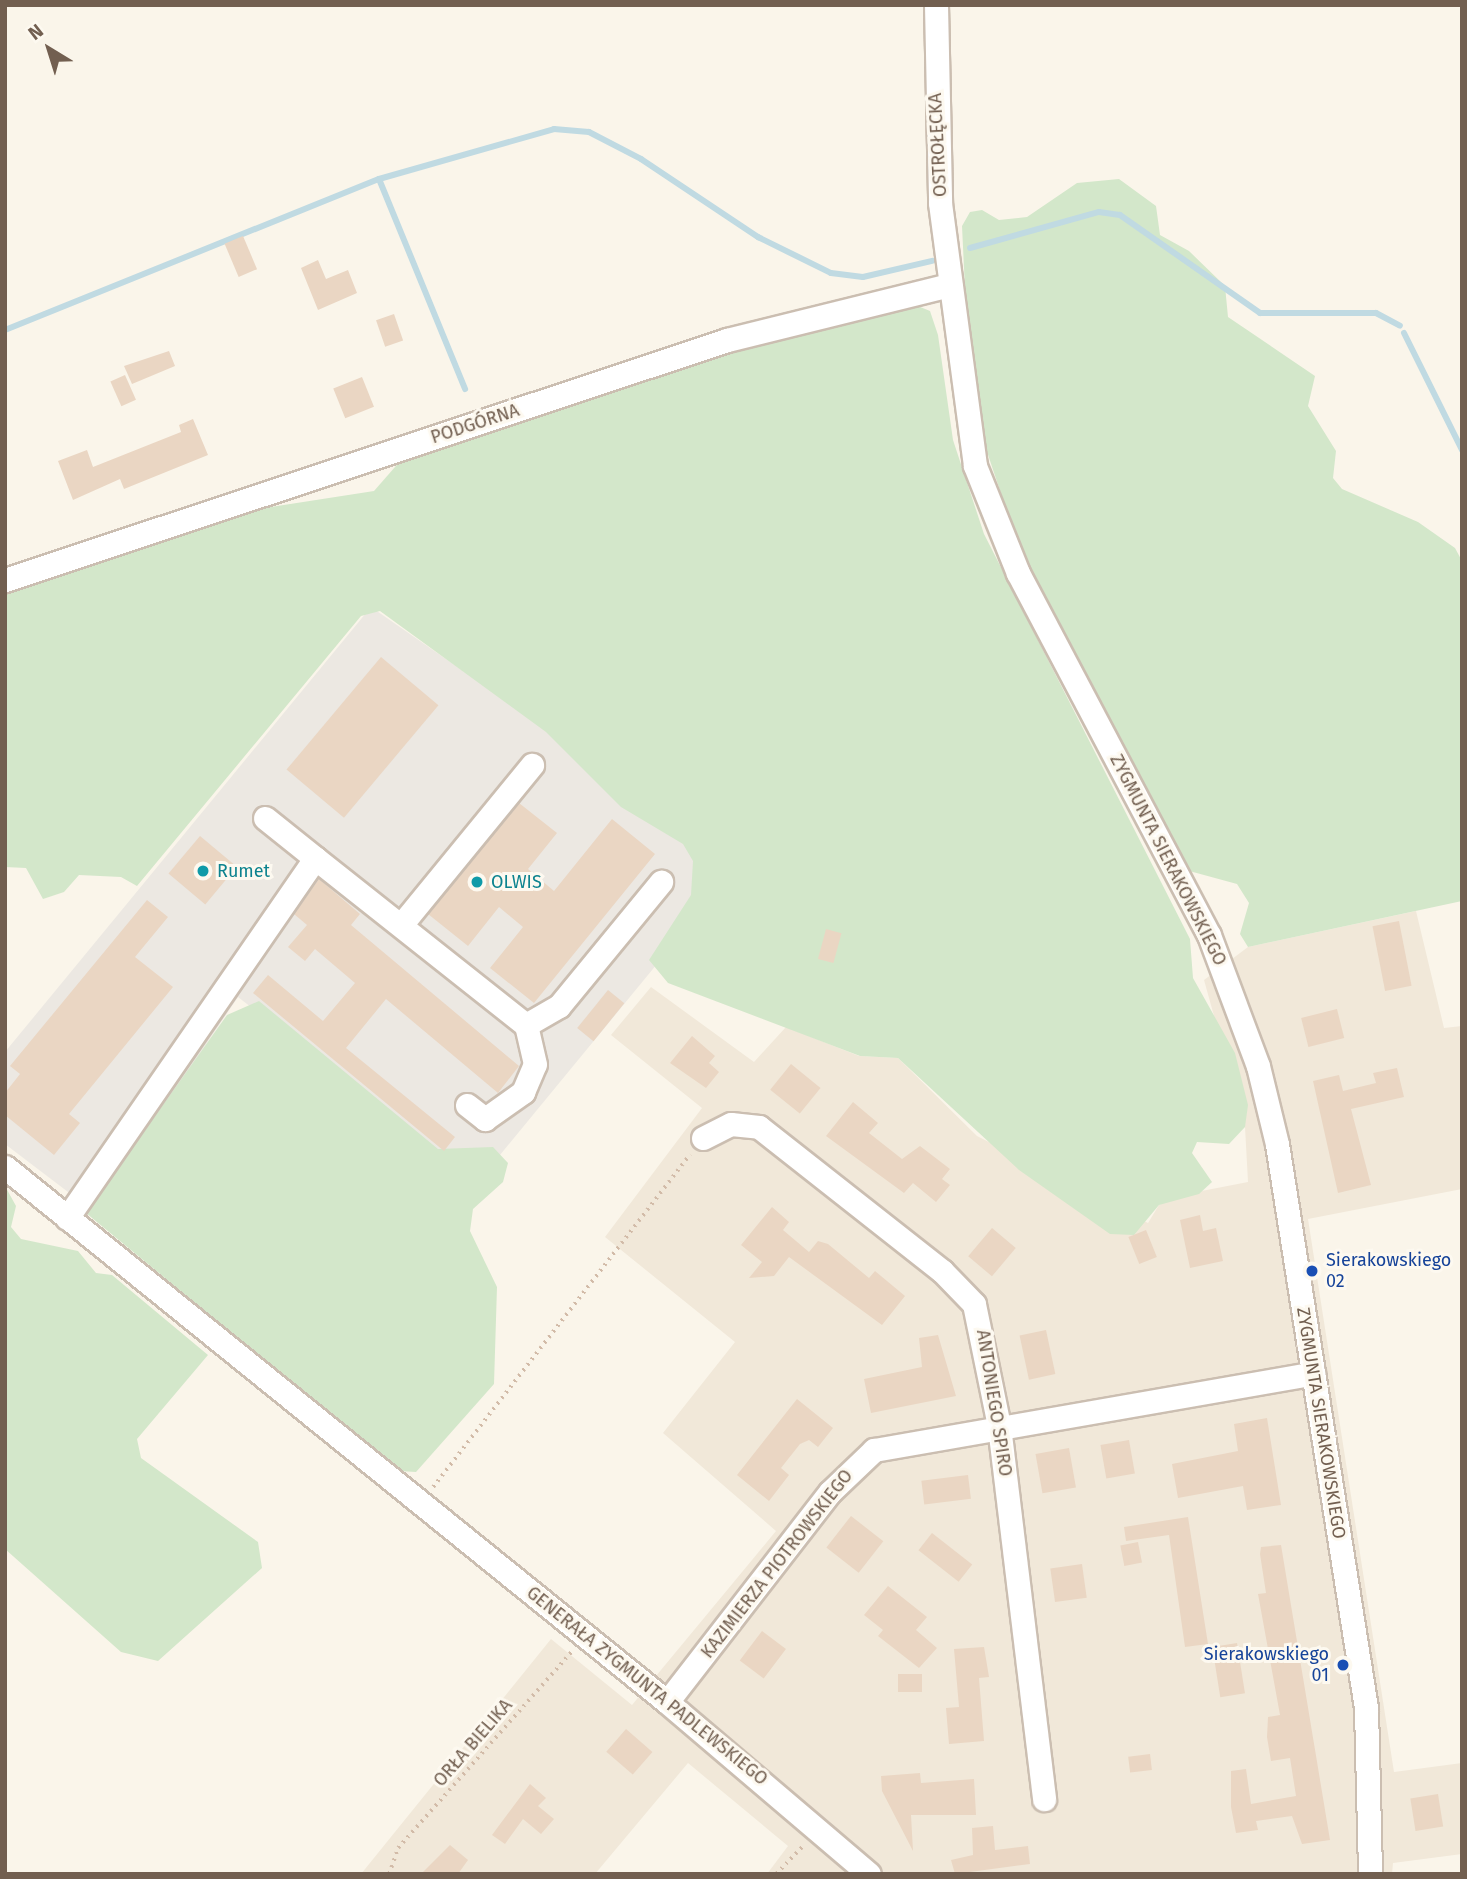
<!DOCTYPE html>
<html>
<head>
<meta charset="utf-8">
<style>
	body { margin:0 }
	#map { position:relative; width:1467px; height:1879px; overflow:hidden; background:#faf5ea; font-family:"Fira Sans",sans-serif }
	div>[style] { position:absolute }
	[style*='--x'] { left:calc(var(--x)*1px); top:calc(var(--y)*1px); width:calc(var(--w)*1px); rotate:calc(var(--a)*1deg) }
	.residential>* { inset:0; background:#f1e8d9 }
	.industrial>* { inset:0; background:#ece8e2 }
	.green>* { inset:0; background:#d3e7ca }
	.stream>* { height:6px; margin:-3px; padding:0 3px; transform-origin:3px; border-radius:3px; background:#c0dae2 }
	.building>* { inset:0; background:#ead6c3; transform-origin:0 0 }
	.path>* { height:3.5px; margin-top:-1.75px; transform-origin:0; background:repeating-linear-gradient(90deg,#d2bba8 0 2px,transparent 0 7px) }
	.roads { filter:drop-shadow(2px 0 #cbbeb1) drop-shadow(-2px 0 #cbbeb1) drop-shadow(0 2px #cbbeb1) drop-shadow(0 -2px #cbbeb1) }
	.minor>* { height:23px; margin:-11.5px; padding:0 11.5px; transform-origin:11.5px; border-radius:11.5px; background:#fff }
	.dots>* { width:19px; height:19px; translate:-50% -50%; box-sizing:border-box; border:4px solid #fdf9f0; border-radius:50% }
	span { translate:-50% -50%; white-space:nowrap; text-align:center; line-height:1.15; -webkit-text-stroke:6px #fdf9f0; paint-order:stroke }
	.street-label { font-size:18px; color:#725f50 }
	.culture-label { font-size:18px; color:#0d838f }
	.left { translate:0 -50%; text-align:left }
	.transit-label { font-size:18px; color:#164399 }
	.right { translate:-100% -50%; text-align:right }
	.frame { position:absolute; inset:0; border:7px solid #725f50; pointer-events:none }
	.north { position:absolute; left:14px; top:14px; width:70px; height:70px; -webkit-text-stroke:5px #fdf9f0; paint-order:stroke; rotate:322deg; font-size:19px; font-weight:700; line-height:28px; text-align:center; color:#725f50 }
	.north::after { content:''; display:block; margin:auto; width:24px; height:32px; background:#725f50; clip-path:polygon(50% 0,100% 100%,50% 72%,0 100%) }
</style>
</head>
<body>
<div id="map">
	<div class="residential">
		<i style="clip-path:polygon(1416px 911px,1444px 1028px,1462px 1026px,1462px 1189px,1308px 1219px,1394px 1772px,1462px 1763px,1462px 1854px,1393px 1863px,1392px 1874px,767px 1874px,788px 1846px,688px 1763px,595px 1874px,361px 1874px,551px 1639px,632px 1705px,776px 1531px,663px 1433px,735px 1342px,605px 1237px,702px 1108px,611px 1035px,651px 987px,754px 1062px,786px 1027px,859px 1056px,898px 1058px,977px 1136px,1148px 1223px,1159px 1205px,1176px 1196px,1248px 1182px,1245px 1127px,1204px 980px,1248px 947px)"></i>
	</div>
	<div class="industrial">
		<i style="clip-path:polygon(371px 607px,740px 863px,477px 1183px,238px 997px,93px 1211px,5px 1144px,5px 1052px)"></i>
	</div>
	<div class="green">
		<i style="clip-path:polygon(1119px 179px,1156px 206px,1160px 235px,1189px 251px,1225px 286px,1228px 317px,1315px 376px,1308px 406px,1336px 451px,1333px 478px,1342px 489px,1418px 522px,1455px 548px,1462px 561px,1462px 901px,1248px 947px,1240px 934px,1249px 903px,1237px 884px,1182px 869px,1018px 544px,980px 431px,968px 352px,962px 226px,970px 212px,982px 210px,999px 220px,1027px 217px,1077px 183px)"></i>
		<i style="clip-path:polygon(913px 304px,930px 311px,938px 335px,953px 440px,984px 534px,1190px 939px,1193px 978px,1235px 1053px,1248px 1105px,1245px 1127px,1229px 1144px,1197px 1142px,1192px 1153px,1212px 1182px,1199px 1194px,1159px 1205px,1134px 1235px,1110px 1234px,1019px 1170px,898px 1058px,860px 1056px,668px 983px,649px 960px,691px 895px,693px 861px,683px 844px,621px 807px,546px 732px,380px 611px,361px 616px,137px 886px,121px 877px,79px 875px,64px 892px,43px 899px,26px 868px,5px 867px,5px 595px,258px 509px,374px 491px,402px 459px,675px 368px)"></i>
		<i style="clip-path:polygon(259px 1001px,438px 1149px,493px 1147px,508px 1163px,503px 1182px,473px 1209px,470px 1231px,497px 1287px,494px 1384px,416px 1472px,399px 1471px,86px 1213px,227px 1015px)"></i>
		<i style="clip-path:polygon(5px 1186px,16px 1206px,11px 1227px,21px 1239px,78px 1251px,96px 1273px,112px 1275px,208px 1355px,137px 1439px,141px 1458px,258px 1542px,262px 1568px,158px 1661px,121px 1652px,5px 1549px)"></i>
	</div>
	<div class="stream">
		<i style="--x:379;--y:179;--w:227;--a:67.7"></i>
		<i style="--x:970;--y:248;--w:134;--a:-15.6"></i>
		<i style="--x:1099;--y:212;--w:21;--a:8"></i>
		<i style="--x:1120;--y:215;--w:171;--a:35"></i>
		<i style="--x:1260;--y:313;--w:116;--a:0"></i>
		<i style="--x:1376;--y:313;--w:27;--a:28"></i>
		<i style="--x:5;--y:330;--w:403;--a:-22"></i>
		<i style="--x:379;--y:179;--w:182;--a:-15.9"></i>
		<i style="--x:554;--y:129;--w:35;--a:5"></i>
		<i style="--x:589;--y:132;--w:59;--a:27.4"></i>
		<i style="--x:641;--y:159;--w:141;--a:33.7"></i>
		<i style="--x:758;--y:237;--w:81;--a:26.3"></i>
		<i style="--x:831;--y:273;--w:32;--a:7"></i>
		<i style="--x:863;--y:277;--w:71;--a:-13.1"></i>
		<i style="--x:1404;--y:333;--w:131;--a:63.6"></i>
	</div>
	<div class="building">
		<i style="left:243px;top:236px;width:36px;height:20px;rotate:67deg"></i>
		<i style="clip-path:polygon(318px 260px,326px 279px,348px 270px,357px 293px,318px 310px,301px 268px)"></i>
		<i style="left:394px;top:314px;width:28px;height:19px;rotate:71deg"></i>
		<i style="clip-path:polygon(169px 351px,175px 366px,132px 384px,124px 366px)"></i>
		<i style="left:125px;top:375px;width:27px;height:16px;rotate:66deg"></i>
		<i style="left:362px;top:377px;width:32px;height:31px;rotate:68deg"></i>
		<i style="clip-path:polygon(193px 419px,208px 455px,124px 489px,120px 479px,73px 500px,58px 461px,87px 450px,93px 467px,181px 432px,179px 425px)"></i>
		<i style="left:381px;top:657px;width:75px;height:147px;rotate:40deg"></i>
		<i style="clip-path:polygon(519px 803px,557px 833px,528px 869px,554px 891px,612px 819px,655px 854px,534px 1003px,490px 968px,523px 927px,499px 907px,468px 946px,428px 914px)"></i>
		<i style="left:200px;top:836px;width:48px;height:49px;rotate:40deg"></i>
		<i style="clip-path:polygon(319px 879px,360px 914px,351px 925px,519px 1066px,498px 1093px,386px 999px,346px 1048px,455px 1137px,444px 1151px,253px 993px,268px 975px,323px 1021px,355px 983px,315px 949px,305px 961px,288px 947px,307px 925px,294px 914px)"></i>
		<i style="clip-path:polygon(147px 900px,168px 917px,135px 957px,173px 987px,69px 1114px,80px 1123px,54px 1155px,5px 1115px,5px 1093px,20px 1074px,10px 1066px)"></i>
		<i style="left:1399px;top:921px;width:66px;height:27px;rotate:79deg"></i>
		<i style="left:826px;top:929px;width:16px;height:31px;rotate:15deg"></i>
		<i style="left:608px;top:990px;width:21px;height:49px;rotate:39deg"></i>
		<i style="left:1337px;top:1009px;width:30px;height:37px;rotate:76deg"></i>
		<i style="clip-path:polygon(692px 1036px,715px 1056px,709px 1063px,719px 1072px,706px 1088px,670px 1063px)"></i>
		<i style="left:791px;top:1064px;width:38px;height:33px;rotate:39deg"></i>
		<i style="clip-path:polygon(1397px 1068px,1404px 1097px,1351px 1109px,1371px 1185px,1338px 1193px,1313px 1081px,1339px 1075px,1343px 1091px,1376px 1083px,1373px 1073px)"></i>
		<i style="clip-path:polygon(853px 1102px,878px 1123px,869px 1133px,902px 1159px,920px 1146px,950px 1169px,942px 1179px,950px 1185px,936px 1202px,913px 1183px,904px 1193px,826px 1136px)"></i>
		<i style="clip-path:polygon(772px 1207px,789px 1222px,783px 1230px,809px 1252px,818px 1241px,828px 1244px,869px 1278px,875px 1271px,905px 1296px,882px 1325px,789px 1257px,774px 1276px,749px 1278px,762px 1262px,741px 1245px)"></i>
		<i style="clip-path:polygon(1200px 1215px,1203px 1231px,1216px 1228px,1223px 1261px,1190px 1268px,1180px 1220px)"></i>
		<i style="left:992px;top:1228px;width:31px;height:37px;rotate:40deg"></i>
		<i style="left:1146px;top:1230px;width:29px;height:19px;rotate:68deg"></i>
		<i style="left:1046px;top:1330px;width:45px;height:27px;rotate:78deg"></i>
		<i style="clip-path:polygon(938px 1335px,956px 1396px,871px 1413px,864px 1379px,922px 1367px,919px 1338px)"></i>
		<i style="clip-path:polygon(797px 1399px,833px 1428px,818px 1447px,809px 1440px,800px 1444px,781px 1468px,789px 1475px,769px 1501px,737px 1475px)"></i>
		<i style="clip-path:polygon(1267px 1418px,1281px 1505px,1247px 1510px,1243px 1486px,1178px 1498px,1172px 1464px,1238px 1451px,1234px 1424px)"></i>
		<i style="left:1129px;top:1440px;width:34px;height:29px;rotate:80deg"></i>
		<i style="left:1069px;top:1448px;width:40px;height:34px;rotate:80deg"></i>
		<i style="left:968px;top:1475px;width:24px;height:47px;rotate:83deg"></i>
		<i style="left:851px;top:1516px;width:41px;height:40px;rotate:38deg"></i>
		<i style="clip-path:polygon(1188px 1517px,1208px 1644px,1185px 1647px,1169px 1535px,1126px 1541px,1124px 1527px)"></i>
		<i style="left:932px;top:1533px;width:51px;height:22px;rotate:38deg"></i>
		<i style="left:1138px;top:1542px;width:21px;height:18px;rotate:79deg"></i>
		<i style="clip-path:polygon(1281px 1545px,1330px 1840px,1302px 1844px,1292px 1816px,1256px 1821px,1258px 1830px,1236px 1833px,1231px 1807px,1231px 1771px,1246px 1769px,1251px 1804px,1296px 1796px,1290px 1758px,1271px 1761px,1267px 1737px,1268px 1717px,1280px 1715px,1258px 1594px,1266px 1593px,1260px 1554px,1261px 1547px)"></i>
		<i style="left:1082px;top:1564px;width:34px;height:32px;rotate:82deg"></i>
		<i style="clip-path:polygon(888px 1586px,927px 1617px,916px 1630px,937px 1648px,919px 1668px,878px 1636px,883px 1630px,864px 1615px)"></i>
		<i style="left:762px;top:1631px;width:30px;height:37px;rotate:37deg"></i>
		<i style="left:1237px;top:1643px;width:51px;height:25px;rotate:81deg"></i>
		<i style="clip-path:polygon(984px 1647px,989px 1677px,979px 1678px,984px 1741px,949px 1744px,946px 1708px,959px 1707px,954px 1649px)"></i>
		<i style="left:922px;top:1674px;width:18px;height:24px;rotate:90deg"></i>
		<i style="left:626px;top:1729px;width:35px;height:30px;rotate:41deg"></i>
		<i style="left:1150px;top:1754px;width:16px;height:22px;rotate:83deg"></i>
		<i style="clip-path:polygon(920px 1773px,921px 1783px,974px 1779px,976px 1815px,911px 1815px,913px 1851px,882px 1791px,881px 1776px)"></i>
		<i style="clip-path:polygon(530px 1784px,546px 1798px,538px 1806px,554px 1819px,541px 1834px,523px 1819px,505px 1844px,492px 1835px)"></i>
		<i style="left:1438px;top:1794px;width:33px;height:28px;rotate:81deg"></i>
		<i style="clip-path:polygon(993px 1826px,995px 1850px,1028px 1846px,1030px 1864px,955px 1874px,951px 1860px,973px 1855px,972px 1828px)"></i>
		<i style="clip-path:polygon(450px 1845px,468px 1860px,458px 1874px,421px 1874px)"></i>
	</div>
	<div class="path">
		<i style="--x:433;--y:1487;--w:420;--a:-52.3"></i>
		<i style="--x:389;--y:1874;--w:28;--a:-71"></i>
		<i style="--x:398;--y:1848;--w:264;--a:-48.5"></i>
		<i style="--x:776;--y:1874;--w:39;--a:-46"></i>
	</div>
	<div class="roads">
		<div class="minor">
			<i style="--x:936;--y:5;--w:198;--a:88.8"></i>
			<i style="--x:940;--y:203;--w:265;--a:82.4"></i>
			<i style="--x:975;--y:466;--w:115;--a:68.1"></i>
			<i style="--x:1018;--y:573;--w:409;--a:62.2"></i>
			<i style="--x:1209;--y:935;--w:140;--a:69.5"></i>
			<i style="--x:1258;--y:1066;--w:80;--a:76.3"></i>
			<i style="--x:1277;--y:1144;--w:571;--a:81.03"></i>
			<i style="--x:1366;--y:1708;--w:166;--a:88.6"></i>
			<i style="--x:5;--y:580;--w:761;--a:-18.39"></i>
			<i style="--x:727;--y:340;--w:230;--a:-13.9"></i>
			<i style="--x:315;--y:858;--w:269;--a:38.4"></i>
			<i style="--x:526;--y:1025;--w:38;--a:-30"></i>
			<i style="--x:559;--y:1006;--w:161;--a:-50.6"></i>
			<i style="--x:401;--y:925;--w:207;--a:-50.7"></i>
			<i style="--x:467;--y:1105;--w:23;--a:38"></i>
			<i style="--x:485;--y:1119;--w:47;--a:-35.4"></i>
			<i style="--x:523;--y:1092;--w:30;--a:-67"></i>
			<i style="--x:535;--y:1064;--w:40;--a:-103"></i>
			<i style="--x:703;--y:1138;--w:31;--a:-27"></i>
			<i style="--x:731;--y:1124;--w:28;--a:6"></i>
			<i style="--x:759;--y:1127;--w:233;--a:38.2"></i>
			<i style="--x:942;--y:1271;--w:46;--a:45.9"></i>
			<i style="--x:974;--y:1304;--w:125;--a:78.4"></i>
			<i style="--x:999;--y:1426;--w:376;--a:83.1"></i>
			<i style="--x:5;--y:1167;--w:851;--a:38.94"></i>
			<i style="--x:667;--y:1702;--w:265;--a:40.4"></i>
			<i style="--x:67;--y:1218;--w:437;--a:-55.4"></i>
			<i style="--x:315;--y:858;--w:64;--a:-141.3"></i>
			<i style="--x:667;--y:1702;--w:266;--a:-52.2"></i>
			<i style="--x:830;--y:1492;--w:61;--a:-43.7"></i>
			<i style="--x:874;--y:1450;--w:446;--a:-9.9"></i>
		</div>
	</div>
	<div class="dots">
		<i style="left:203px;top:871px;background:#0f9aa8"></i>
		<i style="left:477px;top:882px;background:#0f9aa8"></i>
		<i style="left:1312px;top:1271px;background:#1a4fb4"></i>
		<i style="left:1343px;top:1665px;background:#1a4fb4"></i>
	</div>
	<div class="street-label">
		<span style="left:938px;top:145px;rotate:-93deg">OSTROŁĘCKA</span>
		<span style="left:475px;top:424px;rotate:-18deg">PODGÓRNA</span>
		<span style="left:1168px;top:860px;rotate:63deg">ZYGMUNTA SIERAKOWSKIEGO</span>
		<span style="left:994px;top:1403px;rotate:81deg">ANTONIEGO SPIRO</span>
		<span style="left:1321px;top:1423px;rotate:81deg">ZYGMUNTA SIERAKOWSKIEGO</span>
		<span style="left:777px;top:1564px;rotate:-52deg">KAZIMIERZA PIOTROWSKIEGO</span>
		<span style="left:647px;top:1686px;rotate:39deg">GENERAŁA ZYGMUNTA PADLEWSKIEGO</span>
		<span style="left:473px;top:1743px;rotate:-49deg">ORŁA BIELIKA</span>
	</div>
	<div class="culture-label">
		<span class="left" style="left:217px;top:871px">Rumet</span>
		<span class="left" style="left:491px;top:882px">OLWIS</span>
	</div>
	<div class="transit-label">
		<span class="left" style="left:1326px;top:1271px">Sierakowskiego<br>02</span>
		<span class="right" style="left:1329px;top:1665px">Sierakowskiego<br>01</span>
	</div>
	<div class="frame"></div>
	<div class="north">N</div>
</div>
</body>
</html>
